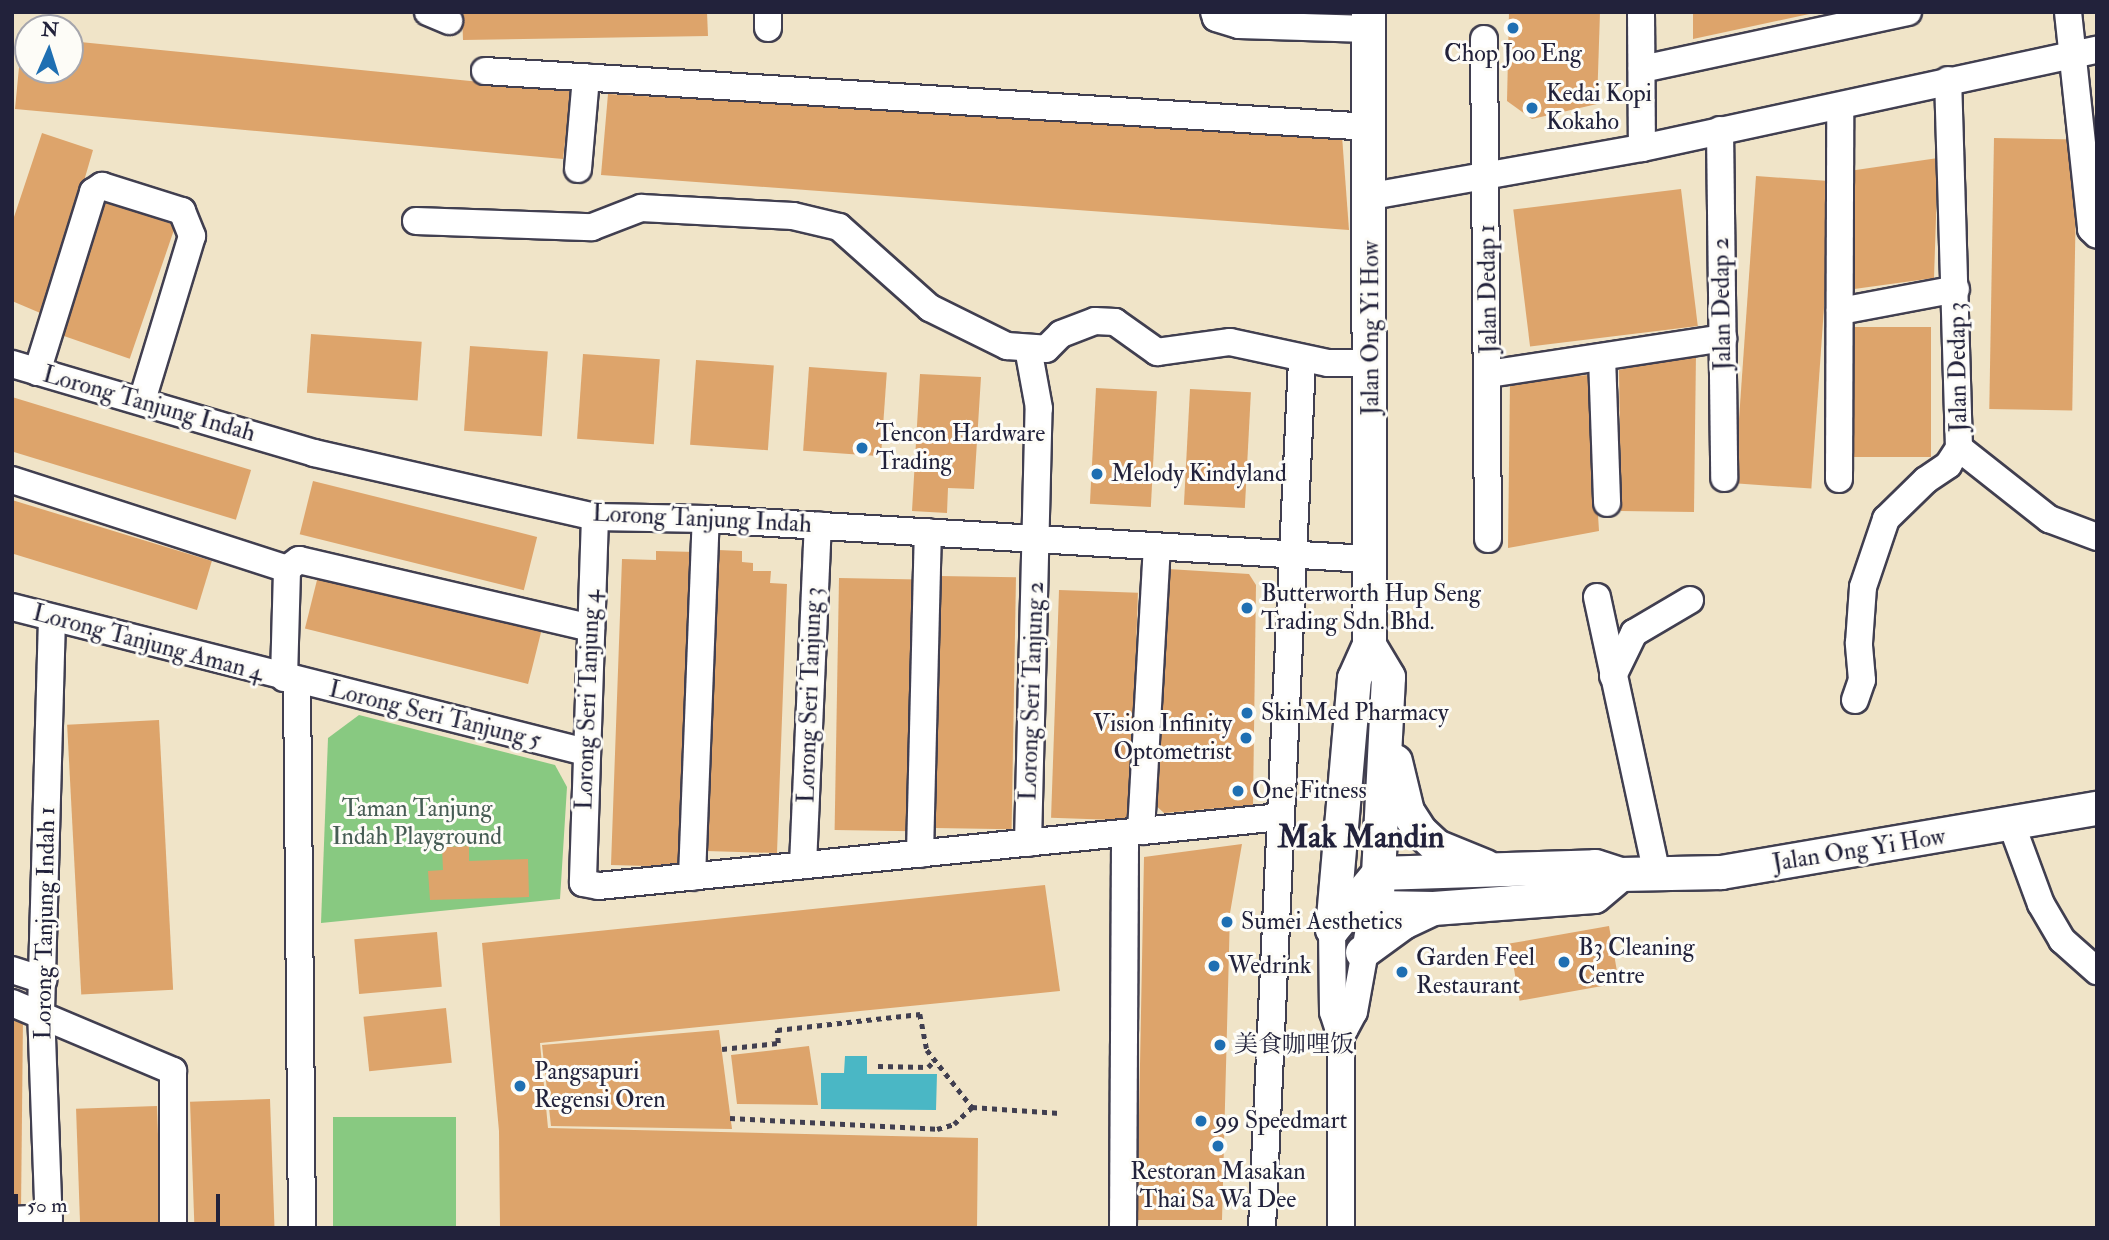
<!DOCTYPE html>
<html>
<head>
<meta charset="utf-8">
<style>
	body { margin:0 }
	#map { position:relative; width:2109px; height:1240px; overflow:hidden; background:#f0e4c8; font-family:"IM FELL Double Pica","Noto Serif SC",serif }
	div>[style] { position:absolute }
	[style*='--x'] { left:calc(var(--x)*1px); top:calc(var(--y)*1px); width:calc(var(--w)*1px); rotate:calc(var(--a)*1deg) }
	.green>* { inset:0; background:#88c981; transform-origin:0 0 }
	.water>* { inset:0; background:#4ab7c5 }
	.building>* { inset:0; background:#dda46b; transform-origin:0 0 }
	.path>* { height:4.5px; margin-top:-2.25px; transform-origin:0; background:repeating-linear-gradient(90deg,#413f50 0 5px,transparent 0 10px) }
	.roads { filter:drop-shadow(2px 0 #413f50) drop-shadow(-2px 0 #413f50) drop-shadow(0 2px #413f50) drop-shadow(0 -2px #413f50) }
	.minor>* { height:26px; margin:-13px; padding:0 13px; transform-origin:13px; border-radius:13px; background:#fff }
	.major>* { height:33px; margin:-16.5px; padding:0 16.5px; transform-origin:16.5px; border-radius:16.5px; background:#fff }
	.dots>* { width:19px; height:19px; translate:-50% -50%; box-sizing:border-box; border:4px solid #fdfcf7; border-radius:50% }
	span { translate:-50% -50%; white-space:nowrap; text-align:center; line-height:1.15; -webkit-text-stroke:6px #fdfcf7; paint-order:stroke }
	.poi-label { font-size:24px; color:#22223b }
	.left { translate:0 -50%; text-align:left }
	.right { translate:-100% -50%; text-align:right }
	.street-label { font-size:24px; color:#22223b }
	.park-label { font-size:24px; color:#465c54 }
	.district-label { font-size:32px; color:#22223b; font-weight:700 }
	.frame { position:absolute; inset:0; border:14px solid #22223b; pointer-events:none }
	.north { position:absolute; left:14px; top:14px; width:70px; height:70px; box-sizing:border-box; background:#fdfcf7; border:2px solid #a5a5ac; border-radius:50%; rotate:3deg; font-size:19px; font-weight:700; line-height:28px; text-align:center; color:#22223b }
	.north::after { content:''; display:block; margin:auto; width:24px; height:32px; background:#1f6fb2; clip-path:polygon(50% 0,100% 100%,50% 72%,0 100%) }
	.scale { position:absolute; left:14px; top:1194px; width:206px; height:32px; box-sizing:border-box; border:4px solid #22223b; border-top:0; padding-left:9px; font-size:21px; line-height:24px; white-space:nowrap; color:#22223b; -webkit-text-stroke:5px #fdfcf7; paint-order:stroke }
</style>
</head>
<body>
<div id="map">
	<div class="green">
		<i style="clip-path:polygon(359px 715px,555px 765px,567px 787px,560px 899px,321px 923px,328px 738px)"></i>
		<i style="left:333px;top:1117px;width:123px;height:111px"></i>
	</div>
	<div class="water">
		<i style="clip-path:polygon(845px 1056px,867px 1056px,867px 1074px,937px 1074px,936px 1110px,821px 1109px,821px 1073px,844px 1073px)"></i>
	</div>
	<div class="building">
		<i style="clip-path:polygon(462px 12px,707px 12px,708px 36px,463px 40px)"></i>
		<i style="clip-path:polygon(1509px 12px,1600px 12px,1597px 104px,1532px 119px,1507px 101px)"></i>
		<i style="clip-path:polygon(1693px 12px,1814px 12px,1814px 13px,1693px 39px)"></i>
		<i style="clip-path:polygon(22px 36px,28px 37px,28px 70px,70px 70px,70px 41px,571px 91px,563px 159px,15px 109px)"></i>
		<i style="clip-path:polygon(608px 94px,1342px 136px,1349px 230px,601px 175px)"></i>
		<i style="clip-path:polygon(42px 133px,93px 150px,45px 315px,12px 301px,12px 223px)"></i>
		<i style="left:1994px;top:138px;width:83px;height:271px;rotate:1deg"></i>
		<i style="clip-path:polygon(1938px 158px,1934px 278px,1847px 290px,1849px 171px)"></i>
		<i style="left:1756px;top:176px;width:77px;height:308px;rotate:4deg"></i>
		<i style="left:1681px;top:189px;width:138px;height:169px;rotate:83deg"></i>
		<i style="left:99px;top:199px;width:81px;height:141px;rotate:19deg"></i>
		<i style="left:1931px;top:327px;width:130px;height:83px;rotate:90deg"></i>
		<i style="left:311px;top:334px;width:111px;height:59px;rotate:4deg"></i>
		<i style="left:470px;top:346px;width:78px;height:85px;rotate:4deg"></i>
		<i style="clip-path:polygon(1696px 353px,1694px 512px,1621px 511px,1619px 370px)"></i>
		<i style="left:583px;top:354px;width:77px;height:85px;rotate:4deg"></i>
		<i style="left:696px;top:360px;width:78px;height:85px;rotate:4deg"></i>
		<i style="left:809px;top:367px;width:78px;height:84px;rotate:4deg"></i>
		<i style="clip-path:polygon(920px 374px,981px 377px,974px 489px,948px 488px,947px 513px,912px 511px)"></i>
		<i style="clip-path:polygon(1589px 375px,1599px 531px,1508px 548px,1510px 381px)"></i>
		<i style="left:1096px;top:388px;width:61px;height:116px;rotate:3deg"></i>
		<i style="left:1190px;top:389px;width:61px;height:116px;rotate:3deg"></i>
		<i style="left:12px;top:397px;width:250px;height:52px;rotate:17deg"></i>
		<i style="left:313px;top:481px;width:231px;height:55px;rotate:14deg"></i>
		<i style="left:12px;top:500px;width:209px;height:51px;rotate:17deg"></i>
		<i style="clip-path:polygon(718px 550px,742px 551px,742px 562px,753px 563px,753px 571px,771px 571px,770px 583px,787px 584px,777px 853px,706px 851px)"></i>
		<i style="clip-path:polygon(656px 551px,696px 552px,685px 867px,611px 865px,622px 559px,656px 560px)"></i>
		<i style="clip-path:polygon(1168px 569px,1249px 574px,1256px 585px,1253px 805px,1164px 813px,1152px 802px)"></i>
		<i style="left:318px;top:576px;width:230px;height:54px;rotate:14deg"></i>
		<i style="left:939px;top:576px;width:77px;height:252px;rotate:1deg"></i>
		<i style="left:839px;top:578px;width:79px;height:252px;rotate:1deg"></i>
		<i style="left:1059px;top:590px;width:79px;height:228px;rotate:2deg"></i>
		<i style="left:159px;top:720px;width:270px;height:92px;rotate:87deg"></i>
		<i style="clip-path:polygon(1242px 844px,1230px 913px,1222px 1220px,1137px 1220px,1144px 857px)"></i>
		<i style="clip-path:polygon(469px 846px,469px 861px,528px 859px,529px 897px,430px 900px,428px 871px,443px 870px,442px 847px)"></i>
		<i style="clip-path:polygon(1045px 885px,1060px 991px,540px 1043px,548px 1128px,978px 1138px,977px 1228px,500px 1228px,499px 1131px,482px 943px)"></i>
		<i style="left:1609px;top:926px;width:58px;height:101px;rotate:80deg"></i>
		<i style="left:437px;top:932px;width:55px;height:83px;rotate:85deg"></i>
		<i style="left:446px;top:1008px;width:55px;height:83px;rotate:84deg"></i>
		<i style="clip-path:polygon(12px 1014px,23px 1017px,21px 1211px,12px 1211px)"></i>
		<i style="clip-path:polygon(719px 1030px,732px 1129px,551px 1126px,542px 1045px)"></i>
		<i style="clip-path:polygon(809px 1046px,818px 1105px,737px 1104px,731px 1055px)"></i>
		<i style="left:270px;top:1099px;width:129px;height:80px;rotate:88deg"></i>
		<i style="left:157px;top:1106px;width:122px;height:81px;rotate:88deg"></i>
	</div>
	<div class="path">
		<i style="--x:722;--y:1049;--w:56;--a:-6.1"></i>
		<i style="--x:778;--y:1043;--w:13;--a:-94"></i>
		<i style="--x:777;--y:1030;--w:144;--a:-6.4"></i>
		<i style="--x:920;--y:1014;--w:37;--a:79"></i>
		<i style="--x:927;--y:1050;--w:73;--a:51.7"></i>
		<i style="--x:972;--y:1107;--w:88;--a:3.9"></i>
		<i style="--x:878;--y:1066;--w:50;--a:1.1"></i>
		<i style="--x:928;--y:1067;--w:10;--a:-45"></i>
		<i style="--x:730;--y:1118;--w:207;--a:3"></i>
		<i style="--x:937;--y:1129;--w:18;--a:-16"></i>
		<i style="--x:954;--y:1124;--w:25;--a:-43"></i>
	</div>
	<div class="roads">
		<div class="minor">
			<i style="--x:428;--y:12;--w:23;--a:23"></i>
			<i style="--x:1214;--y:12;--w:6;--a:72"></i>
			<i style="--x:1216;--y:18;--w:24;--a:17"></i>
			<i style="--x:1239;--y:25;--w:129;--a:1.8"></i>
			<i style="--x:1641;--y:12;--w:136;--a:89.6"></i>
			<i style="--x:2068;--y:12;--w:218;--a:83.9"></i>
			<i style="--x:2091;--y:229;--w:8;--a:45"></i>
			<i style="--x:768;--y:28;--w:16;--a:-90"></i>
			<i style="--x:1484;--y:39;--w:500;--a:89.54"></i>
			<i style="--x:1642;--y:69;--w:272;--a:-12.1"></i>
			<i style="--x:485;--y:71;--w:886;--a:3.62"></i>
			<i style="--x:1720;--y:130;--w:348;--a:89.3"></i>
			<i style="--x:578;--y:169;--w:92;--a:-85"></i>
			<i style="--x:1372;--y:196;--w:274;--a:-10.1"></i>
			<i style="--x:1642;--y:148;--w:465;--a:-12.2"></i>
			<i style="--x:416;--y:221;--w:176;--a:2"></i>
			<i style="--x:592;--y:227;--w:53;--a:-21.2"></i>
			<i style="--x:641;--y:208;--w:152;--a:3"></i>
			<i style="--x:793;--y:216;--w:47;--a:13.4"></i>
			<i style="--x:839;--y:227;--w:122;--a:41.7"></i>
			<i style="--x:930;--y:308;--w:86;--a:26.3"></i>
			<i style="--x:1007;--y:346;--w:39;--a:4"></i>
			<i style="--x:1046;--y:349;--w:21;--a:-45"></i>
			<i style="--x:1061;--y:334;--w:36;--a:-21"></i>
			<i style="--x:1095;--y:321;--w:20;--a:3"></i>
			<i style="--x:1115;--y:322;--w:52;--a:35.5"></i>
			<i style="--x:1157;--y:352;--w:74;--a:-7.8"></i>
			<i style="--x:1230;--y:342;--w:100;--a:12.1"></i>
			<i style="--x:1328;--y:363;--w:43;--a:0"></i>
			<i style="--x:1840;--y:311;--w:118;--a:-10.7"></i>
			<i style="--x:1602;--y:357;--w:146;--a:88"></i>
			<i style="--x:12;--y:364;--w:315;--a:16.4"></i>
			<i style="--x:314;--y:453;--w:288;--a:12.8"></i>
			<i style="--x:595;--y:517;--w:111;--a:1"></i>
			<i style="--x:706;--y:519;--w:663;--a:3.46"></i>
			<i style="--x:37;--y:372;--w:189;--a:-72.7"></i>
			<i style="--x:93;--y:192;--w:11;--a:-34"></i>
			<i style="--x:102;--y:186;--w:84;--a:17.4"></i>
			<i style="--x:182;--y:211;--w:27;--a:68"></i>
			<i style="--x:192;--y:236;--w:172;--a:106.9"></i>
			<i style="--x:1489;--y:374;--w:237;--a:-8.7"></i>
			<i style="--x:1959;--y:448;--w:115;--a:38.3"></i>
			<i style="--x:2049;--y:519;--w:51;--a:20.6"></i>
			<i style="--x:1839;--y:479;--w:372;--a:-89.8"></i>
			<i style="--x:12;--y:480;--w:289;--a:17.9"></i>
			<i style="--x:595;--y:517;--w:366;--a:91.9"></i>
			<i style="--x:583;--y:883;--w:16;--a:11"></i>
			<i style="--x:599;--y:886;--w:685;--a:-5.78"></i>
			<i style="--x:287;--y:569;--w:15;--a:-37"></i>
			<i style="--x:299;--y:560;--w:300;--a:13.1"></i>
			<i style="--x:1597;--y:597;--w:284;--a:77.8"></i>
			<i style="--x:12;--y:607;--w:592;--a:14.18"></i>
			<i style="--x:1613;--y:676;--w:48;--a:-64"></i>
			<i style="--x:1634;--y:633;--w:65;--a:-30.5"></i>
			<i style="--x:284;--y:678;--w:109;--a:-88.4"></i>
			<i style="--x:297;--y:681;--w:547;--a:89.48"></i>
			<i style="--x:1855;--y:700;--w:21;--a:-71"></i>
			<i style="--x:1862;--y:680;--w:37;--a:-95"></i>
			<i style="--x:1859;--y:643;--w:56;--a:-85.9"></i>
			<i style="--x:1863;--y:587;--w:72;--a:-71.3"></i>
			<i style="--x:1886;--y:519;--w:56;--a:-44.3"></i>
			<i style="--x:1926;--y:480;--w:27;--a:-34"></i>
			<i style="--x:1948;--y:465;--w:20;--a:-57"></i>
			<i style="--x:1959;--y:448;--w:368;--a:-91.7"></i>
			<i style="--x:2011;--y:823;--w:86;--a:69.7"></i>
			<i style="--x:2041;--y:904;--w:42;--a:59.7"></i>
			<i style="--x:2062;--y:940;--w:47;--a:41.5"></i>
			<i style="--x:1141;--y:831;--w:283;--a:-86.8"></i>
			<i style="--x:1028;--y:843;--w:435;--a:-88.6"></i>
			<i style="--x:1039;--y:408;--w:61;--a:-100.4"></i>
			<i style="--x:920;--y:854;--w:322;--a:-88.6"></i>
			<i style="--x:803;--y:865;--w:340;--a:-87.5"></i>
			<i style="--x:692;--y:877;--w:358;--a:-87.8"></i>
			<i style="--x:1332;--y:929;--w:83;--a:89.3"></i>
			<i style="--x:1333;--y:1012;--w:25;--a:72"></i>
			<i style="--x:1341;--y:1036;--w:192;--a:90"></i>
			<i style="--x:12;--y:970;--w:33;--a:18"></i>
			<i style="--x:12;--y:1003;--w:175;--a:22.9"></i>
			<i style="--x:173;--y:1071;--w:157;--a:90"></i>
			<i style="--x:1341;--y:1036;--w:27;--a:-62"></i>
			<i style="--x:1354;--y:1012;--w:79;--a:-79.8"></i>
			<i style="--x:12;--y:1220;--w:37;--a:-3"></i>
			<i style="--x:49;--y:1228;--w:216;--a:-92.1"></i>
			<i style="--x:41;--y:1012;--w:394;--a:-88.4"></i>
			<i style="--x:1123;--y:1228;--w:395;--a:-89.7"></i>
			<i style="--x:1262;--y:1228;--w:870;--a:-87.36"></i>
		</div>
		<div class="major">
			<i style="--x:1369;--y:645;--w:37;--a:59"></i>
			<i style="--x:1388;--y:677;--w:217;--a:92.9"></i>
			<i style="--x:1395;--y:761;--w:51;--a:76.5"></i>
			<i style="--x:1407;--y:811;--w:24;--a:57"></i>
			<i style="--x:1420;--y:831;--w:22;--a:43"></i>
			<i style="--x:1436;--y:846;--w:53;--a:22.2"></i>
			<i style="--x:1376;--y:907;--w:57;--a:1"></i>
			<i style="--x:1433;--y:908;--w:161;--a:-4.3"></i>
			<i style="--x:1594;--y:896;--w:34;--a:-40"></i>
			<i style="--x:1332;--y:929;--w:252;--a:-85"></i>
			<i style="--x:1354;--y:678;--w:36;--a:-66"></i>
			<i style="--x:1369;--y:645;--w:633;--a:-90.09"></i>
			<i style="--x:1332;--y:929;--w:72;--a:-50.6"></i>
			<i style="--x:1378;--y:873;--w:217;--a:-1.8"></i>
			<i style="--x:1595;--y:866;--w:26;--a:18"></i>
			<i style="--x:1620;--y:874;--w:101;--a:-1.1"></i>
			<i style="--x:1721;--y:872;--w:381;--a:-9.7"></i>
			<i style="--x:1362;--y:952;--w:51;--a:-36.2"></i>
			<i style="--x:1403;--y:922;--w:31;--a:-25"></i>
		</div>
	</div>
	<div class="dots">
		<i style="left:1513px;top:28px;background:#1f6fb2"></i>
		<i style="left:1532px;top:108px;background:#1f6fb2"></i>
		<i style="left:862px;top:448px;background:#1f6fb2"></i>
		<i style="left:1097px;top:474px;background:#1f6fb2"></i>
		<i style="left:1247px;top:608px;background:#1f6fb2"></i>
		<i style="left:1247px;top:713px;background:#1f6fb2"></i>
		<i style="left:1246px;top:738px;background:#1f6fb2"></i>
		<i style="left:1238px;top:791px;background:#1f6fb2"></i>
		<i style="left:1227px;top:922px;background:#1f6fb2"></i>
		<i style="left:1564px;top:962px;background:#1f6fb2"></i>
		<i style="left:1214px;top:966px;background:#1f6fb2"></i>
		<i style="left:1402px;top:972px;background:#1f6fb2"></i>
		<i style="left:1220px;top:1045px;background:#1f6fb2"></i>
		<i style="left:520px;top:1086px;background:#1f6fb2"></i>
		<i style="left:1201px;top:1121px;background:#1f6fb2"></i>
		<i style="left:1218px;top:1146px;background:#1f6fb2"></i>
	</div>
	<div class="poi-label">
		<span style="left:1513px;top:54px">Chop Joo Eng</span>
		<span class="left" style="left:1546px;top:108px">Kedai Kopi<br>Kokaho</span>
		<span class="left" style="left:876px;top:448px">Tencon Hardware<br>Trading</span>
		<span class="left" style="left:1111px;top:474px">Melody Kindyland</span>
		<span class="left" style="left:1261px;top:608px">Butterworth Hup Seng<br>Trading Sdn. Bhd.</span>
		<span class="left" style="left:1261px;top:713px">SkinMed Pharmacy</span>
		<span class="right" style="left:1232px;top:738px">Vision Infinity<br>Optometrist</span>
		<span class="left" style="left:1252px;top:791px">One Fitness</span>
		<span class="left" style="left:1241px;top:922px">Sumei Aesthetics</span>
		<span class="left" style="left:1578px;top:962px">B3 Cleaning<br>Centre</span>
		<span class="left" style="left:1416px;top:972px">Garden Feel<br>Restaurant</span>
		<span class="left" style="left:1228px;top:966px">Wedrink</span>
		<span class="left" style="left:1234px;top:1045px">美食咖哩饭</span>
		<span class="left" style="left:534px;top:1086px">Pangsapuri<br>Regensi Oren</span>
		<span class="left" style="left:1215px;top:1121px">99 Speedmart</span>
		<span style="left:1218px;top:1186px">Restoran Masakan<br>Thai Sa Wa Dee</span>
	</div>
	<div class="street-label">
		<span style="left:1488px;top:289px;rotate:-91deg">Jalan Dedap 1</span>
		<span style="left:1722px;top:304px;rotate:-91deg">Jalan Dedap 2</span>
		<span style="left:1371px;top:328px;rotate:-90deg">Jalan Ong Yi How</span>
		<span style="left:1958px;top:367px;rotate:-91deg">Jalan Dedap 3</span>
		<span style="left:149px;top:404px;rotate:16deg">Lorong Tanjung Indah</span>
		<span style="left:702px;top:519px;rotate:3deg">Lorong Tanjung Indah</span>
		<span style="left:148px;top:643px;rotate:15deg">Lorong Tanjung Aman 4</span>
		<span style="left:1032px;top:691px;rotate:-88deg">Lorong Seri Tanjung 2</span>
		<span style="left:810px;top:695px;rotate:-88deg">Lorong Seri Tanjung 3</span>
		<span style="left:588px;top:700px;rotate:-88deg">Lorong Seri Tanjung 4</span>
		<span style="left:435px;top:715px;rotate:14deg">Lorong Seri Tanjung 5</span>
		<span style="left:1859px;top:850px;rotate:-9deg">Jalan Ong Yi How</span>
		<span style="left:45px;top:923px;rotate:-89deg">Lorong Tanjung Indah 1</span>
	</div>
	<div class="park-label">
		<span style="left:417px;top:823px">Taman Tanjung<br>Indah Playground</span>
	</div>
	<div class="district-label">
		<span style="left:1361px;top:837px">Mak Mandin</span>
	</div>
	<div class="frame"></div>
	<div class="north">N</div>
	<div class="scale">50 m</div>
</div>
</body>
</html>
